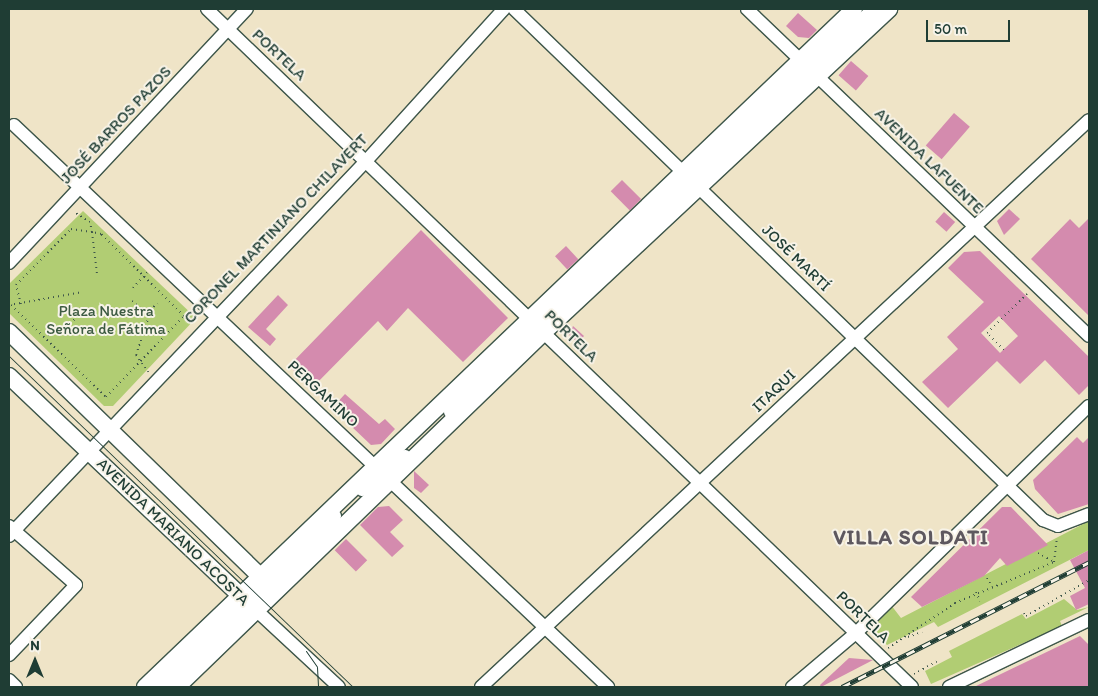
<!DOCTYPE html>
<html>
<head>
<meta charset="utf-8">
<style>
	body { margin:0 }
	#map { position:relative; width:1098px; height:696px; overflow:hidden; background:#efe4c7; font-family:Itim,sans-serif }
	div>[style] { position:absolute }
	[style*='--x'] { left:calc(var(--x)*1px); top:calc(var(--y)*1px); width:calc(var(--w)*1px); rotate:calc(var(--a)*1deg) }
	.green>* { inset:0; background:#b1cd73 }
	.building>* { inset:0; background:#d48bae; transform-origin:0 0 }
	.path>* { height:2px; margin-top:-1px; transform-origin:0; background:repeating-linear-gradient(90deg,#3e564a 0 1px,transparent 0 5px) }
	.roads { filter:drop-shadow(1px 0 #3e564a) drop-shadow(-1px 0 #3e564a) drop-shadow(0 1px #3e564a) drop-shadow(0 -1px #3e564a) }
	.minor>* { height:12px; margin:-6px; padding:0 6px; transform-origin:6px; border-radius:6px; background:#fff }
	.major>* { height:16px; margin:-8px; padding:0 8px; transform-origin:8px; border-radius:8px; background:#fff }
	.tram>* { height:1px; margin:-0.5px; padding:0 0.5px; transform-origin:0.5px; border-radius:0.5px; background:#1f3d34 }
	.rail>* { height:5px; margin-top:-2.5px; transform-origin:0; background:repeating-linear-gradient(90deg,#f7f3e8 0 9px,#1f3d34 0 18px); box-sizing:border-box; border-block:1px solid #1f3d34 }
	span { translate:-50% -50%; white-space:nowrap; text-align:center; line-height:1.15; -webkit-text-stroke:4px #f7f3e8; paint-order:stroke }
	.street-label { font-size:16px; color:#1f3d34 }
	.park-label { font-size:16px; color:#3c5a41 }
	.district-label { font-size:21px; color:#5e585f; font-weight:700; letter-spacing:1px }
	.frame { position:absolute; inset:0; border:10px solid #1f3d34; pointer-events:none }
	.north { position:absolute; left:10px; top:636px; width:50px; height:50px; -webkit-text-stroke:4px #f7f3e8; paint-order:stroke; rotate:0deg; font-size:14px; font-weight:700; line-height:20px; text-align:center; color:#1f3d34 }
	.north::after { content:''; display:block; margin:auto; width:18px; height:22px; background:#1f3d34; clip-path:polygon(50% 0,100% 100%,50% 72%,0 100%) }
	.scale { position:absolute; left:926px; top:20px; width:84px; height:22px; box-sizing:border-box; border:2px solid #1f3d34; border-top:0; padding-left:6px; font-size:15px; line-height:18px; white-space:nowrap; color:#1f3d34; -webkit-text-stroke:4px #f7f3e8; paint-order:stroke }
</style>
</head>
<body>
<div id="map">
	<div class="green">
		<i style="clip-path:polygon(83px 211px,196px 318px,113px 406px,104px 406px,9px 313px,9px 284px)"></i>
		<i style="clip-path:polygon(1089px 521px,1089px 550px,938px 627px,934px 622px,887px 645px,872px 630px,891px 605px,901px 618px)"></i>
		<i style="clip-path:polygon(1064px 599px,1077px 610px,1089px 607px,1060px 621px,1062px 626px,931px 684px,925px 671px,952px 657px,949px 651px,1022px 614px,1026px 619px)"></i>
	</div>
	<div class="building">
		<i style="clip-path:polygon(798px 13px,817px 30px,809px 38px,798px 37px,786px 26px)"></i>
		<i style="left:851px;top:61px;width:23px;height:19px;rotate:41deg"></i>
		<i style="left:954px;top:113px;width:21px;height:43px;rotate:41deg"></i>
		<i style="left:622px;top:180px;width:27px;height:16px;rotate:45deg"></i>
		<i style="clip-path:polygon(1009px 209px,1020px 219px,1004px 235px,997px 221px)"></i>
		<i style="left:944px;top:212px;width:15px;height:13px;rotate:42deg"></i>
		<i style="clip-path:polygon(1089px 218px,1089px 316px,1031px 259px,1070px 219px,1079px 228px)"></i>
		<i style="clip-path:polygon(421px 230px,508px 318px,463px 362px,408px 308px,387px 331px,378px 321px,312px 388px,289px 366px)"></i>
		<i style="left:566px;top:246px;width:18px;height:15px;rotate:47deg"></i>
		<i style="clip-path:polygon(evenodd,980px 251px,1089px 357px,1089px 385px,1079px 395px,1045px 360px,1020px 384px,997px 361px,948px 408px,922px 382px,958px 349px,947px 337px,984px 302px,948px 268px,964px 252px,980px 251px,999px 316px,1018px 336px,1000px 353px,981px 333px,999px 316px)"></i>
		<i style="clip-path:polygon(278px 295px,288px 305px,266px 329px,276px 339px,270px 346px,248px 327px)"></i>
		<i style="clip-path:polygon(573px 326px,584px 336px,578px 343px,569px 335px)"></i>
		<i style="clip-path:polygon(345px 394px,379px 424px,385px 419px,395px 429px,381px 444px,371px 445px,332px 408px)"></i>
		<i style="clip-path:polygon(1077px 437px,1083px 443px,1089px 437px,1089px 504px,1058px 514px,1035px 489px,1033px 480px)"></i>
		<i style="clip-path:polygon(414px 471px,429px 485px,421px 493px,414px 488px)"></i>
		<i style="clip-path:polygon(389px 506px,403px 520px,390px 532px,404px 546px,392px 557px,360px 525px,378px 507px)"></i>
		<i style="clip-path:polygon(1002px 507px,1011px 507px,1048px 545px,1007px 566px,1000px 558px,984px 576px,922px 607px,911px 597px)"></i>
		<i style="left:346px;top:539px;width:30px;height:16px;rotate:45deg"></i>
		<i style="clip-path:polygon(1089px 550px,1089px 604px,1076px 610px,1070px 596px,1085px 588px,1070px 560px)"></i>
		<i style="clip-path:polygon(1080px 636px,1089px 645px,1089px 687px,974px 687px)"></i>
		<i style="clip-path:polygon(849px 658px,873px 660px,821px 687px,820px 685px)"></i>
	</div>
	<div class="path">
		<i style="--x:133;--y:288;--w:25;--a:-48"></i>
		<i style="--x:132;--y:301;--w:23;--a:41"></i>
		<i style="--x:149;--y:316;--w:41;--a:108.4"></i>
		<i style="--x:136;--y:355;--w:21;--a:53"></i>
		<i style="--x:21;--y:304;--w:20;--a:-105"></i>
		<i style="--x:16;--y:285;--w:78;--a:-45.5"></i>
		<i style="--x:71;--y:229;--w:21;--a:8"></i>
		<i style="--x:92;--y:232;--w:10;--a:-101"></i>
		<i style="--x:90;--y:222;--w:19;--a:-148"></i>
		<i style="--x:9;--y:305;--w:75;--a:-10"></i>
		<i style="--x:11;--y:305;--w:132;--a:44.1"></i>
		<i style="--x:106;--y:397;--w:112;--a:-46.1"></i>
		<i style="--x:184;--y:316;--w:117;--a:-135.3"></i>
		<i style="--x:101;--y:234;--w:9;--a:-167"></i>
		<i style="--x:92;--y:232;--w:42;--a:83.2"></i>
		<i style="--x:145;--y:312;--w:15;--a:-32"></i>
		<i style="--x:43;--y:337;--w:25;--a:-23"></i>
		<i style="--x:66;--y:327;--w:27;--a:-42"></i>
		<i style="--x:1004;--y:350;--w:24;--a:-135"></i>
		<i style="--x:987;--y:333;--w:56;--a:-44.3"></i>
		<i style="--x:1038;--y:553;--w:18;--a:29"></i>
		<i style="--x:987;--y:578;--w:8;--a:60"></i>
		<i style="--x:976;--y:592;--w:10;--a:66"></i>
		<i style="--x:1024;--y:613;--w:4;--a:56"></i>
		<i style="--x:1026;--y:616;--w:73;--a:-29.7"></i>
		<i style="--x:908;--y:637;--w:15;--a:-20"></i>
		<i style="--x:888;--y:648;--w:81;--a:-33.9"></i>
		<i style="--x:955;--y:603;--w:107;--a:-22.5"></i>
		<i style="--x:1054;--y:562;--w:25;--a:-83"></i>
		<i style="--x:914;--y:674;--w:26;--a:-29"></i>
	</div>
	<div class="roads">
		<div class="minor">
			<i style="--x:207;--y:9;--w:978;--a:43.88"></i>
			<i style="--x:514;--y:9;--w:736;--a:44.01"></i>
			<i style="--x:1043;--y:520;--w:16;--a:22"></i>
			<i style="--x:1058;--y:526;--w:33;--a:-21"></i>
			<i style="--x:747;--y:9;--w:473;--a:43.7"></i>
			<i style="--x:14;--y:125;--w:818;--a:43.41"></i>
			<i style="--x:9;--y:263;--w:348;--a:-46.9"></i>
			<i style="--x:450;--y:412;--w:584;--a:-43.61"></i>
			<i style="--x:362;--y:490;--w:55;--a:-38.3"></i>
			<i style="--x:9;--y:526;--w:89;--a:41.4"></i>
			<i style="--x:76;--y:585;--w:97;--a:133.7"></i>
			<i style="--x:9;--y:536;--w:519;--a:-46.4"></i>
			<i style="--x:367;--y:160;--w:204;--a:-47.8"></i>
			<i style="--x:256;--y:610;--w:113;--a:42.9"></i>
			<i style="--x:9;--y:680;--w:10;--a:45"></i>
			<i style="--x:161;--y:687;--w:244;--a:-44.5"></i>
			<i style="--x:481;--y:687;--w:831;--a:-43"></i>
			<i style="--x:792;--y:687;--w:84;--a:-40.2"></i>
			<i style="--x:856;--y:633;--w:325;--a:-44.3"></i>
			<i style="--x:949;--y:687;--w:155;--a:-25.6"></i>
		</div>
		<div class="major">
			<i style="--x:9;--y:332;--w:360;--a:44.2"></i>
			<i style="--x:9;--y:376;--w:330;--a:43.5"></i>
			<i style="--x:145;--y:687;--w:981;--a:-43.72"></i>
			<i style="--x:177;--y:687;--w:511;--a:-44.05"></i>
			<i style="--x:544;--y:332;--w:473;--a:-43.1"></i>
		</div>
	</div>
	<div class="tram">
		<i style="--x:9;--y:356;--w:477;--a:43.9"></i>
		<i style="--x:306;--y:651;--w:19;--a:55"></i>
		<i style="--x:317;--y:667;--w:20;--a:87"></i>
	</div>
	<div class="rail">
		<i style="--x:842;--y:687;--w:277;--a:-26.8"></i>
	</div>
	<div class="street-label">
		<span style="left:279px;top:55px;rotate:43deg">PORTELA</span>
		<span style="left:116px;top:125px;rotate:-47deg">JOSÉ BARROS PAZOS</span>
		<span style="left:929px;top:161px;rotate:44deg">AVENIDA LAFUENTE</span>
		<span style="left:276px;top:229px;rotate:-46deg">CORONEL MARTINIANO CHILAVERT</span>
		<span style="left:796px;top:258px;rotate:44deg">JOSÉ MARTÍ</span>
		<span style="left:571px;top:336px;rotate:44deg">PORTELA</span>
		<span style="left:774px;top:391px;rotate:-44deg">ITAQUI</span>
		<span style="left:323px;top:394px;rotate:43deg">PERGAMINO</span>
		<span style="left:173px;top:532px;rotate:44deg">AVENIDA MARIANO ACOSTA</span>
		<span style="left:863px;top:617px;rotate:44deg">PORTELA</span>
	</div>
	<div class="park-label">
		<span style="left:106px;top:320px">Plaza Nuestra<br>Señora de Fátima</span>
	</div>
	<div class="district-label">
		<span style="left:911px;top:537px">VILLA SOLDATI</span>
	</div>
	<div class="frame"></div>
	<div class="north">N</div>
	<div class="scale">50 m</div>
</div>
</body>
</html>
